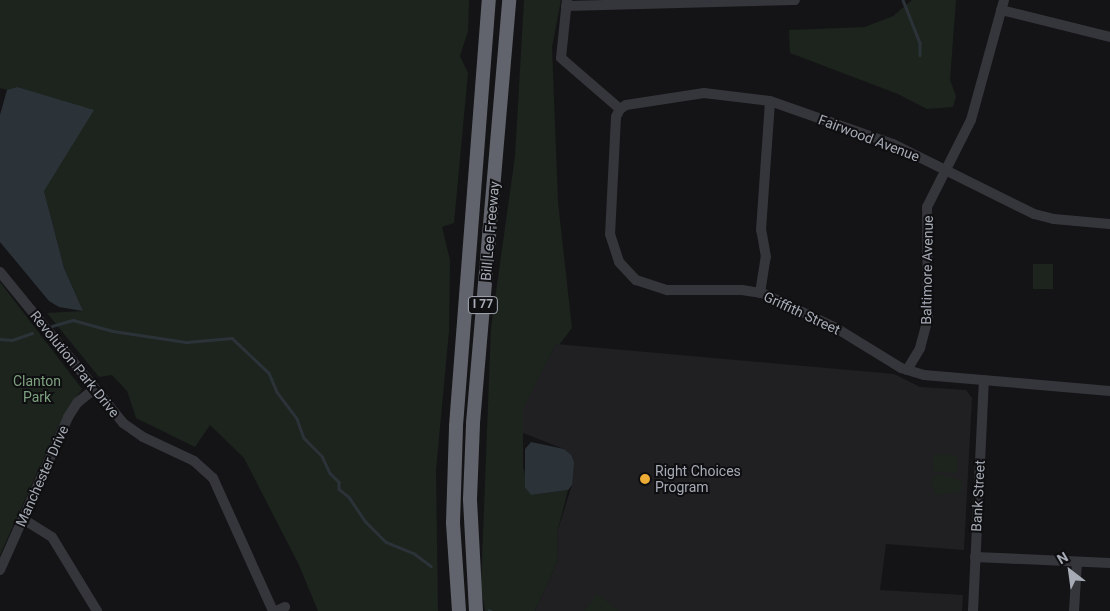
<!DOCTYPE html>
<html>
<head>
<meta charset="utf-8">
<style>
	body { margin:0 }
	#map { position:relative; width:1110px; height:611px; overflow:hidden; background:#141416; font-family:Roboto,sans-serif }
	div>[style] { position:absolute }
	[style*='--x'] { left:calc(var(--x)*1px); top:calc(var(--y)*1px); width:calc(var(--w)*1px); rotate:calc(var(--a)*1deg) }
	.built>* { inset:0; background:#202023 }
	.green>* { inset:0; background:#1c241d; transform-origin:0 0 }
	.water>* { inset:0; background:#2b3339 }
	.stream>* { height:2.5px; margin:-1.25px; padding:0 1.25px; transform-origin:1.25px; border-radius:1.25px; background:#2b3339 }
	.minor>* { height:10px; margin:-5px; padding:0 5px; transform-origin:5px; border-radius:5px; background:#35363b }
	.highway>* { height:14px; margin:-7px; padding:0 7px; transform-origin:7px; border-radius:7px; background:#61646c }
	.dots>* { width:14px; height:14px; translate:-50% -50%; box-sizing:border-box; border:2px solid #0f0f11; border-radius:50% }
	span { translate:-50% -50%; white-space:nowrap; text-align:center; line-height:1.15; -webkit-text-stroke:4px #0f0f11; paint-order:stroke }
	.shield-label span { padding:1px 4px; background:#0f0f11; border:1px solid; border-radius:4px; -webkit-text-stroke-width:0 }
	.shield-label { font-size:12px; color:#a6abb6; font-weight:700 }
	.street-label { font-size:14px; color:#a6abb6 }
	.park-label { font-size:14px; color:#7ea17f }
	.poi-label { font-size:14px; color:#a6abb6 }
	.left { translate:0 -50%; text-align:left }
	.north { position:absolute; left:1045px; top:546px; width:50px; height:50px; -webkit-text-stroke:4px #0f0f11; paint-order:stroke; rotate:330deg; font-size:14px; font-weight:700; line-height:20px; text-align:center; color:#a6abb6 }
	.north::after { content:''; display:block; margin:auto; width:18px; height:22px; background:#a6abb6; clip-path:polygon(50% 0,100% 100%,50% 72%,0 100%) }
</style>
</head>
<body>
<div id="map">
	<div class="built">
		<i style="clip-path:polygon(556px 344px,894px 374px,920px 387px,966px 390px,972px 398px,964px 550px,886px 544px,880px 590px,963px 595px,962px 611px,535px 611px,558px 560px,557px 533px,572px 485px,564px 449px,523px 433px,522px 409px)"></i>
	</div>
	<div class="green">
		<i style="clip-path:polygon(0 0,469px 0,468px 31px,460px 56px,468px 73px,454px 223px,442px 227px,450px 260px,449px 331px,436px 470px,438px 611px,318px 611px,299px 565px,244px 458px,210px 425px,195px 447px,136px 418px,127px 391px,112px 375px,99px 377px,47px 313px,83px 311px,64px 268px,17px 87px,7px 90px,0 88px)"></i>
		<i style="clip-path:polygon(524px 0,561px 0,552px 47px,558px 202px,572px 328px,559px 345px,556px 344px,523px 409px,523px 467px,531px 495px,568px 490px,557px 533px,558px 560px,535px 611px,485px 611px,481px 586px,491px 328px,515px 156px)"></i>
		<i style="clip-path:polygon(912px 0,956px 0,950px 80px,956px 96px,953px 107px,927px 109px,898px 94px,790px 53px,789px 30px,865px 27px,893px 16px)"></i>
		<i style="left:1033px;top:264px;width:20px;height:25px"></i>
		<i style="clip-path:polygon(0 282px,82px 389px,58px 426px,0 555px)"></i>
		<i style="left:934px;top:454px;width:24px;height:17px;rotate:5deg"></i>
		<i style="clip-path:polygon(939px 474px,957px 479px,962px 483px,961px 492px,936px 495px,931px 479px)"></i>
		<i style="clip-path:polygon(597px 594px,619px 611px,584px 611px)"></i>
	</div>
	<div class="water">
		<i style="clip-path:polygon(17px 87px,94px 110px,44px 191px,64px 268px,83px 311px,59px 307px,49px 301px,0 242px,0 115px,7px 90px)"></i>
		<i style="clip-path:polygon(531px 442px,564px 449px,571px 455px,574px 462px,572px 485px,568px 490px,531px 495px,525px 487px,525px 449px)"></i>
	</div>
	<div class="stream">
		<i style="--x:903;--y:0;--w:46;--a:68.4"></i>
		<i style="--x:920;--y:43;--w:12;--a:90"></i>
		<i style="--x:52;--y:326;--w:22;--a:-16"></i>
		<i style="--x:73;--y:320;--w:41;--a:15.4"></i>
		<i style="--x:113;--y:331;--w:75;--a:8.5"></i>
		<i style="--x:187;--y:342;--w:45;--a:-5.1"></i>
		<i style="--x:232;--y:338;--w:51;--a:43.4"></i>
		<i style="--x:269;--y:373;--w:21;--a:67"></i>
		<i style="--x:277;--y:392;--w:34;--a:53"></i>
		<i style="--x:297;--y:419;--w:20;--a:70"></i>
		<i style="--x:304;--y:438;--w:25;--a:45"></i>
		<i style="--x:322;--y:456;--w:19;--a:65"></i>
		<i style="--x:330;--y:473;--w:13;--a:45"></i>
		<i style="--x:339;--y:482;--w:7;--a:90"></i>
		<i style="--x:339;--y:489;--w:13;--a:39"></i>
		<i style="--x:349;--y:497;--w:29;--a:56"></i>
		<i style="--x:365;--y:521;--w:30;--a:45"></i>
		<i style="--x:386;--y:542;--w:31;--a:22"></i>
		<i style="--x:415;--y:554;--w:20;--a:37"></i>
		<i style="--x:0;--y:339;--w:12;--a:5"></i>
		<i style="--x:12;--y:340;--w:21;--a:-19"></i>
		<i style="--x:489;--y:610;--w:2;--a:27"></i>
	</div>
	<div class="minor">
		<i style="--x:567;--y:0;--w:58;--a:95.9"></i>
		<i style="--x:561;--y:58;--w:78;--a:40.8"></i>
		<i style="--x:566;--y:6;--w:229;--a:-1.5"></i>
		<i style="--x:1001;--y:10;--w:112;--a:13.9"></i>
		<i style="--x:620;--y:109;--w:9;--a:117"></i>
		<i style="--x:616;--y:117;--w:117;--a:92.9"></i>
		<i style="--x:610;--y:234;--w:29;--a:72"></i>
		<i style="--x:619;--y:262;--w:25;--a:47"></i>
		<i style="--x:636;--y:280;--w:33;--a:18"></i>
		<i style="--x:667;--y:290;--w:75;--a:0"></i>
		<i style="--x:742;--y:290;--w:20;--a:9"></i>
		<i style="--x:762;--y:293;--w:82;--a:25.3"></i>
		<i style="--x:836;--y:328;--w:76;--a:31.6"></i>
		<i style="--x:901;--y:368;--w:24;--a:17"></i>
		<i style="--x:924;--y:375;--w:187;--a:4.9"></i>
		<i style="--x:620;--y:109;--w:7;--a:-34"></i>
		<i style="--x:626;--y:105;--w:79;--a:-8.7"></i>
		<i style="--x:704;--y:93;--w:66;--a:6.9"></i>
		<i style="--x:770;--y:101;--w:130;--a:19.3"></i>
		<i style="--x:893;--y:144;--w:157;--a:26.4"></i>
		<i style="--x:1034;--y:214;--w:21;--a:14"></i>
		<i style="--x:1054;--y:219;--w:56;--a:5.1"></i>
		<i style="--x:0;--y:272;--w:195;--a:50.8"></i>
		<i style="--x:123;--y:423;--w:24;--a:35"></i>
		<i style="--x:143;--y:437;--w:56;--a:25.2"></i>
		<i style="--x:194;--y:461;--w:25;--a:42"></i>
		<i style="--x:213;--y:478;--w:146;--a:65.7"></i>
		<i style="--x:760;--y:293;--w:36;--a:-81"></i>
		<i style="--x:766;--y:257;--w:27;--a:-100"></i>
		<i style="--x:761;--y:230;--w:129;--a:-86"></i>
		<i style="--x:907;--y:370;--w:26;--a:-59"></i>
		<i style="--x:920;--y:348;--w:31;--a:-75"></i>
		<i style="--x:928;--y:318;--w:111;--a:-90.5"></i>
		<i style="--x:927;--y:207;--w:97;--a:-63.2"></i>
		<i style="--x:971;--y:120;--w:124;--a:-74.6"></i>
		<i style="--x:23;--y:519;--w:34;--a:32"></i>
		<i style="--x:52;--y:537;--w:87;--a:58.7"></i>
		<i style="--x:975;--y:557;--w:135;--a:2.5"></i>
		<i style="--x:0;--y:570;--w:167;--a:-66"></i>
		<i style="--x:68;--y:417;--w:17;--a:-57"></i>
		<i style="--x:77;--y:403;--w:22;--a:-39"></i>
		<i style="--x:276;--y:611;--w:10;--a:-24"></i>
		<i style="--x:973;--y:611;--w:231;--a:-87.3"></i>
		<i style="--x:1074;--y:611;--w:49;--a:-86.5"></i>
	</div>
	<div class="highway">
		<i style="--x:459;--y:611;--w:88;--a:-93.9"></i>
		<i style="--x:453;--y:523;--w:97;--a:-88.2"></i>
		<i style="--x:456;--y:426;--w:427;--a:-85.6"></i>
		<i style="--x:476;--y:611;--w:112;--a:-93.1"></i>
		<i style="--x:470;--y:499;--w:76;--a:-87.7"></i>
		<i style="--x:473;--y:423;--w:425;--a:-85.1"></i>
	</div>
	<div class="dots">
		<i style="left:645px;top:479px;background:#edac35"></i>
	</div>
	<div class="shield-label">
		<span style="left:483px;top:305px">I 77</span>
	</div>
	<div class="street-label">
		<span style="left:869px;top:138px;rotate:21deg">Fairwood Avenue</span>
		<span style="left:490px;top:231px;rotate:-85deg">Bill Lee Freeway</span>
		<span style="left:927px;top:270px;rotate:-89deg">Baltimore Avenue</span>
		<span style="left:802px;top:313px;rotate:25deg">Griffith Street</span>
		<span style="left:75px;top:364px;rotate:51deg">Revolution Park Drive</span>
		<span style="left:42px;top:476px;rotate:-66deg">Manchester Drive</span>
		<span style="left:978px;top:496px;rotate:-87deg">Bank Street</span>
	</div>
	<div class="park-label">
		<span style="left:37px;top:389px">Clanton<br>Park</span>
	</div>
	<div class="poi-label">
		<span class="left" style="left:655px;top:479px">Right Choices<br>Program</span>
	</div>
	<div class="north">N</div>
</div>
</body>
</html>
